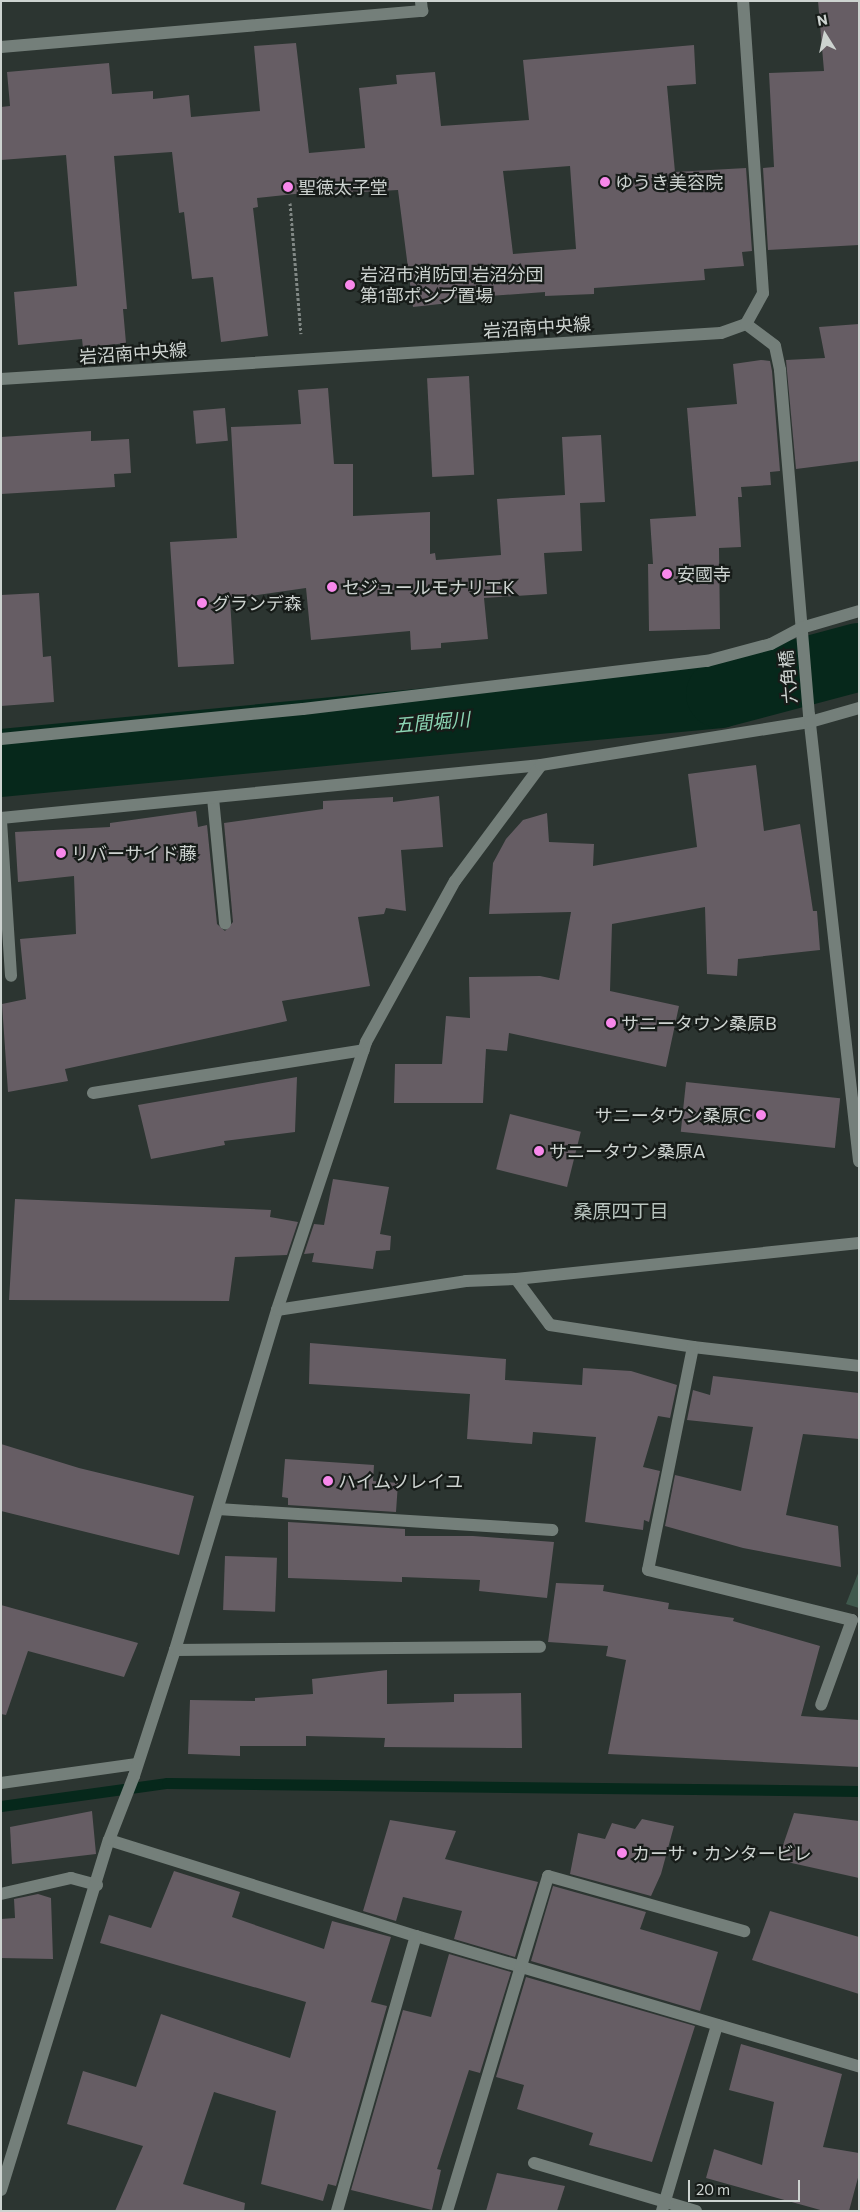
<!DOCTYPE html>
<html>
<head>
<meta charset="utf-8">
<style>
	body { margin:0 }
	#map { position:relative; width:860px; height:2212px; overflow:hidden; background:#2c3531; font-family:Commissioner,"Noto Sans JP",sans-serif }
	div>[style] { position:absolute }
	[style*='--x'] { left:calc(var(--x)*1px); top:calc(var(--y)*1px); width:calc(var(--w)*1px); rotate:calc(var(--a)*1deg) }
	.green>* { inset:0; background:#3f594d }
	.stream>* { height:11px; margin:-5.5px; padding:0 5.5px; transform-origin:5.5px; border-radius:5.5px; background:#06281b }
	.river>* { height:68px; margin:-34px; padding:0 34px; transform-origin:34px; border-radius:34px; background:#06281b }
	.building>* { inset:0; background:#665d64; transform-origin:0 0 }
	.path>* { height:3px; margin-top:-1.5px; transform-origin:0; background:repeating-linear-gradient(90deg,#818885 0 2.5px,transparent 0 5px) }
	.minor>* { height:12px; margin:-6px; padding:0 6px; transform-origin:6px; border-radius:6px; background:#747f7a }
	.dots>* { width:14px; height:14px; translate:-50% -50%; box-sizing:border-box; border:2px solid #171c19; border-radius:50% }
	span { translate:-50% -50%; white-space:nowrap; text-align:center; line-height:1.15; -webkit-text-stroke:4.5px #171c19; paint-order:stroke }
	.poi-label { font-size:18px; color:#cdd3d0 }
	.left { translate:0 -50%; text-align:left }
	.right { translate:-100% -50%; text-align:right }
	.street-label { font-size:18px; color:#cdd3d0 }
	.water-label { font-size:19px; color:#8cd5b4; font-style:italic }
	.neighbourhood-label { font-size:19px; color:#b7c3bd }
	.frame { position:absolute; inset:0; border:2px solid #cdd3d0; pointer-events:none }
	.north { position:absolute; left:800px; top:10px; width:50px; height:50px; -webkit-text-stroke:4px #171c19; paint-order:stroke; rotate:350deg; font-size:14px; font-weight:700; line-height:20px; text-align:center; color:#cdd3d0 }
	.north::after { content:''; display:block; margin:auto; width:18px; height:22px; background:#cdd3d0; clip-path:polygon(50% 0,100% 100%,50% 72%,0 100%) }
	.scale { position:absolute; left:688px; top:2180px; width:112px; height:22px; box-sizing:border-box; border:2px solid #cdd3d0; border-top:0; padding-left:6px; font-size:15px; line-height:18px; white-space:nowrap; color:#cdd3d0; -webkit-text-stroke:4px #171c19; paint-order:stroke }
</style>
</head>
<body>
<div id="map">
	<div class="green">
		<i style="clip-path:polygon(859px 1571px,859px 1608px,846px 1604px)"></i>
	</div>
	<div class="stream">
		<i style="--x:1;--y:1806;--w:168;--a:-7.9"></i>
		<i style="--x:167;--y:1783;--w:692;--a:0.66"></i>
	</div>
	<div class="river">
		<i style="--x:1;--y:763;--w:722;--a:-5.48"></i>
		<i style="--x:720;--y:694;--w:144;--a:-14.9"></i>
	</div>
	<div class="building">
		<i style="clip-path:polygon(818px 1px,859px 1px,859px 245px,768px 250px,763px 168px,774px 167px,769px 73px,824px 71px)"></i>
		<i style="clip-path:polygon(evenodd,296px 43px,309px 153px,365px 148px,359px 88px,397px 84px,396px 75px,435px 72px,441px 126px,529px 120px,523px 60px,694px 45px,696px 84px,667px 86px,675px 172px,746px 168px,752px 251px,742px 252px,744px 266px,704px 269px,705px 280px,594px 288px,594px 294px,545px 296px,545px 292px,448px 299px,449px 303px,413px 307px,398px 190px,343px 193px,342px 189px,257px 198px,258px 207px,253px 208px,268px 336px,221px 342px,213px 277px,192px 279px,184px 212px,179px 213px,172px 152px,114px 156px,127px 309px,123px 309px,126px 343px,83px 348px,82px 339px,18px 345px,14px 292px,77px 286px,66px 155px,1px 160px,1px 107px,10px 106px,7px 72px,109px 63px,112px 94px,153px 91px,153px 99px,189px 95px,191px 117px,260px 111px,254px 46px,296px 43px,570px 166px,576px 249px,513px 254px,503px 171px,570px 166px)"></i>
		<i style="clip-path:polygon(859px 324px,859px 461px,796px 469px,786px 360px,825px 358px,819px 327px)"></i>
		<i style="clip-path:polygon(761px 360px,770px 361px,772px 371px,780px 471px,770px 472px,771px 485px,741px 487px,742px 497px,738px 497px,741px 547px,719px 548px,720px 629px,649px 631px,648px 564px,653px 564px,650px 519px,696px 516px,687px 408px,737px 404px,733px 364px)"></i>
		<i style="left:469px;top:376px;width:99px;height:42px;rotate:87deg"></i>
		<i style="clip-path:polygon(328px 388px,334px 464px,353px 464px,353px 516px,430px 512px,430px 554px,435px 553px,436px 560px,501px 555px,497px 499px,565px 495px,562px 437px,601px 435px,605px 502px,580px 503px,582px 551px,544px 553px,547px 594px,484px 598px,488px 639px,441px 643px,441px 648px,411px 650px,410px 631px,311px 640px,306px 588px,230px 599px,234px 664px,178px 667px,170px 542px,237px 538px,231px 427px,301px 424px,298px 390px)"></i>
		<i style="left:225px;top:408px;width:33px;height:32px;rotate:85deg"></i>
		<i style="clip-path:polygon(91px 431px,91px 441px,129px 439px,131px 473px,114px 474px,115px 487px,1px 494px,1px 437px)"></i>
		<i style="clip-path:polygon(39px 593px,43px 657px,51px 656px,54px 702px,1px 706px,1px 595px)"></i>
		<i style="clip-path:polygon(756px 765px,764px 831px,800px 824px,813px 911px,817px 911px,820px 950px,738px 959px,737px 976px,707px 974px,705px 907px,612px 924px,610px 991px,679px 1006px,666px 1067px,509px 1033px,507px 1051px,486px 1049px,483px 1103px,394px 1103px,395px 1064px,442px 1064px,446px 1016px,470px 1018px,469px 977px,540px 976px,559px 980px,571px 912px,489px 914px,493px 863px,506px 839px,523px 820px,547px 813px,549px 842px,594px 844px,593px 866px,697px 847px,688px 774px)"></i>
		<i style="clip-path:polygon(439px 796px,443px 847px,401px 850px,406px 911px,386px 908px,384px 914px,358px 917px,370px 986px,282px 1001px,287px 1021px,65px 1069px,68px 1081px,8px 1092px,2px 1004px,26px 999px,20px 939px,76px 934px,74px 876px,18px 882px,15px 832px,110px 827px,110px 823px,196px 811px,198px 827px,207px 825px,217px 924px,225px 931px,233px 922px,224px 823px,323px 809px,323px 801px,393px 797px,393px 802px)"></i>
		<i style="clip-path:polygon(297px 1077px,295px 1132px,224px 1141px,225px 1145px,151px 1159px,138px 1105px)"></i>
		<i style="left:686px;top:1082px;width:155px;height:50px;rotate:6deg"></i>
		<i style="left:510px;top:1114px;width:73px;height:57px;rotate:14deg"></i>
		<i style="clip-path:polygon(333px 1179px,389px 1187px,380px 1234px,391px 1236px,390px 1250px,376px 1251px,373px 1269px,312px 1262px,314px 1253px,304px 1254px,314px 1224px,324px 1225px)"></i>
		<i style="clip-path:polygon(15px 1199px,271px 1210px,270px 1217px,298px 1222px,287px 1255px,235px 1257px,229px 1301px,9px 1300px)"></i>
		<i style="clip-path:polygon(310px 1343px,506px 1359px,505px 1380px,582px 1385px,583px 1368px,631px 1371px,677px 1385px,670px 1418px,658px 1416px,643px 1467px,660px 1471px,649px 1522px,644px 1520px,643px 1530px,585px 1522px,596px 1437px,533px 1432px,532px 1444px,467px 1439px,470px 1394px,309px 1384px)"></i>
		<i style="clip-path:polygon(713px 1376px,859px 1393px,859px 1439px,803px 1434px,786px 1515px,838px 1526px,841px 1567px,743px 1548px,665px 1526px,675px 1475px,741px 1491px,753px 1427px,687px 1420px,693px 1390px,710px 1395px)"></i>
		<i style="clip-path:polygon(1px 1444px,79px 1468px,194px 1496px,179px 1555px,1px 1511px)"></i>
		<i style="clip-path:polygon(285px 1459px,374px 1465px,373px 1481px,398px 1483px,396px 1512px,288px 1505px,288px 1498px,282px 1497px)"></i>
		<i style="clip-path:polygon(288px 1522px,405px 1529px,405px 1536px,473px 1536px,554px 1542px,547px 1598px,479px 1591px,480px 1580px,402px 1577px,402px 1582px,288px 1578px)"></i>
		<i style="left:225px;top:1556px;width:52px;height:54px;rotate:2deg"></i>
		<i style="clip-path:polygon(556px 1583px,604px 1585px,603px 1591px,669px 1603px,668px 1609px,734px 1618px,733px 1621px,820px 1646px,801px 1716px,859px 1720px,859px 1767px,608px 1754px,626px 1660px,606px 1656px,608px 1646px,548px 1642px)"></i>
		<i style="clip-path:polygon(1px 1605px,138px 1643px,124px 1677px,28px 1651px,6px 1715px,1px 1714px)"></i>
		<i style="clip-path:polygon(387px 1670px,387px 1704px,454px 1702px,454px 1694px,521px 1693px,522px 1748px,384px 1747px,385px 1738px,306px 1736px,306px 1746px,240px 1746px,240px 1756px,188px 1754px,190px 1700px,255px 1701px,255px 1698px,313px 1694px,312px 1679px)"></i>
		<i style="clip-path:polygon(92px 1811px,96px 1854px,12px 1864px,10px 1827px)"></i>
		<i style="clip-path:polygon(794px 1813px,859px 1821px,859px 1878px,778px 1860px)"></i>
		<i style="clip-path:polygon(642px 1819px,674px 1826px,661px 1874px,651px 1896px,570px 1874px,578px 1833px,605px 1839px,612px 1823px,635px 1829px)"></i>
		<i style="clip-path:polygon(390px 1820px,456px 1831px,445px 1859px,538px 1882px,515px 1957px,454px 1939px,462px 1911px,403px 1897px,396px 1921px,363px 1911px)"></i>
		<i style="clip-path:polygon(174px 1871px,240px 1892px,232px 1917px,324px 1949px,332px 1921px,391px 1937px,371px 2002px,387px 2006px,336px 2186px,328px 2184px,323px 2201px,261px 2184px,276px 2111px,214px 2092px,183px 2184px,245px 2203px,244px 2211px,115px 2211px,143px 2146px,67px 2124px,83px 2071px,136px 2087px,161px 2014px,290px 2058px,306px 2002px,100px 1943px,109px 1915px,151px 1928px)"></i>
		<i style="clip-path:polygon(553px 1886px,646px 1912px,640px 1929px,718px 1952px,700px 2011px,531px 1961px)"></i>
		<i style="clip-path:polygon(38px 1894px,51px 1898px,53px 1959px,1px 1958px,1px 1919px,15px 1918px,14px 1899px)"></i>
		<i style="clip-path:polygon(770px 1911px,859px 1937px,859px 1994px,752px 1960px)"></i>
		<i style="clip-path:polygon(449px 1954px,511px 1972px,480px 2073px,469px 2070px,437px 2169px,441px 2170px,432px 2210px,351px 2190px,403px 2010px,431px 2017px)"></i>
		<i style="clip-path:polygon(526px 1977px,695px 2026px,652px 2162px,589px 2145px,593px 2133px,517px 2109px,524px 2085px,496px 2077px)"></i>
		<i style="clip-path:polygon(741px 2044px,842px 2074px,823px 2147px,859px 2153px,859px 2174px,849px 2211px,824px 2211px,706px 2178px,714px 2149px,762px 2165px,774px 2102px,729px 2090px)"></i>
		<i style="clip-path:polygon(497px 2173px,565px 2186px,557px 2211px,486px 2211px)"></i>
	</div>
	<div class="path">
		<i style="--x:290;--y:203;--w:131;--a:85.2"></i>
	</div>
	<div class="minor">
		<i style="--x:1;--y:47;--w:423;--a:-4.9"></i>
		<i style="--x:422;--y:11;--w:10;--a:-96"></i>
		<i style="--x:746;--y:324;--w:36;--a:37"></i>
		<i style="--x:775;--y:346;--w:25;--a:78"></i>
		<i style="--x:780;--y:370;--w:346;--a:85.2"></i>
		<i style="--x:809;--y:715;--w:449;--a:83.6"></i>
		<i style="--x:1;--y:379;--w:721;--a:-3.66"></i>
		<i style="--x:721;--y:333;--w:27;--a:-20"></i>
		<i style="--x:746;--y:324;--w:35;--a:-61"></i>
		<i style="--x:763;--y:293;--w:293;--a:-93.9"></i>
		<i style="--x:1;--y:739;--w:303;--a:-5.7"></i>
		<i style="--x:303;--y:709;--w:407;--a:-6.8"></i>
		<i style="--x:707;--y:661;--w:66;--a:-14.9"></i>
		<i style="--x:771;--y:644;--w:34;--a:-28"></i>
		<i style="--x:801;--y:628;--w:60;--a:-16.3"></i>
		<i style="--x:213;--y:798;--w:126;--a:84.5"></i>
		<i style="--x:1;--y:818;--w:543;--a:-5.61"></i>
		<i style="--x:1;--y:821;--w:155;--a:86.3"></i>
		<i style="--x:93;--y:1093;--w:274;--a:-9"></i>
		<i style="--x:516;--y:1279;--w:57;--a:53.5"></i>
		<i style="--x:550;--y:1325;--w:145;--a:8.7"></i>
		<i style="--x:693;--y:1347;--w:167;--a:6.5"></i>
		<i style="--x:277;--y:1310;--w:282;--a:-71.6"></i>
		<i style="--x:366;--y:1042;--w:184;--a:-61.1"></i>
		<i style="--x:455;--y:881;--w:144;--a:-53.4"></i>
		<i style="--x:541;--y:765;--w:272;--a:-9.1"></i>
		<i style="--x:810;--y:722;--w:51;--a:-15.9"></i>
		<i style="--x:693;--y:1347;--w:227;--a:101.4"></i>
		<i style="--x:648;--y:1570;--w:210;--a:13.8"></i>
		<i style="--x:852;--y:1620;--w:90;--a:110"></i>
		<i style="--x:218;--y:1509;--w:335;--a:3.6"></i>
		<i style="--x:175;--y:1650;--w:365;--a:-0.5"></i>
		<i style="--x:1;--y:1783;--w:137;--a:-8"></i>
		<i style="--x:109;--y:1840;--w:322;--a:17.4"></i>
		<i style="--x:416;--y:1936;--w:462;--a:16.4"></i>
		<i style="--x:1;--y:1894;--w:72;--a:-12.9"></i>
		<i style="--x:71;--y:1878;--w:27;--a:15"></i>
		<i style="--x:534;--y:2163;--w:169;--a:16.5"></i>
		<i style="--x:1;--y:2190;--w:366;--a:-72.9"></i>
		<i style="--x:109;--y:1840;--w:69;--a:-68.7"></i>
		<i style="--x:134;--y:1776;--w:133;--a:-72"></i>
		<i style="--x:175;--y:1650;--w:355;--a:-73.3"></i>
		<i style="--x:277;--y:1310;--w:191;--a:-8.7"></i>
		<i style="--x:466;--y:1281;--w:50;--a:-2.3"></i>
		<i style="--x:516;--y:1279;--w:345;--a:-6"></i>
		<i style="--x:337;--y:2211;--w:286;--a:-74"></i>
		<i style="--x:447;--y:2211;--w:350;--a:-73.2"></i>
		<i style="--x:548;--y:1876;--w:204;--a:15.7"></i>
		<i style="--x:662;--y:2211;--w:194;--a:-73.5"></i>
	</div>
	<div class="dots">
		<i style="left:605px;top:182px;background:#f888eb"></i>
		<i style="left:288px;top:187px;background:#f888eb"></i>
		<i style="left:350px;top:285px;background:#f888eb"></i>
		<i style="left:667px;top:574px;background:#f888eb"></i>
		<i style="left:332px;top:587px;background:#f888eb"></i>
		<i style="left:202px;top:603px;background:#f888eb"></i>
		<i style="left:61px;top:853px;background:#f888eb"></i>
		<i style="left:611px;top:1023px;background:#f888eb"></i>
		<i style="left:761px;top:1115px;background:#f888eb"></i>
		<i style="left:539px;top:1151px;background:#f888eb"></i>
		<i style="left:328px;top:1481px;background:#f888eb"></i>
		<i style="left:622px;top:1853px;background:#f888eb"></i>
	</div>
	<div class="poi-label">
		<span class="left" style="left:615px;top:182px">ゆうき美容院</span>
		<span class="left" style="left:298px;top:187px">聖徳太子堂</span>
		<span class="left" style="left:360px;top:285px">岩沼市消防団 岩沼分団<br>第1部ポンプ置場</span>
		<span class="left" style="left:677px;top:574px">安國寺</span>
		<span class="left" style="left:342px;top:587px">セジュールモナリエK</span>
		<span class="left" style="left:212px;top:603px">グランデ森</span>
		<span class="left" style="left:71px;top:853px">リバーサイド藤</span>
		<span class="left" style="left:621px;top:1023px">サニータウン桑原B</span>
		<span class="right" style="left:751px;top:1115px">サニータウン桑原C</span>
		<span class="left" style="left:549px;top:1151px">サニータウン桑原A</span>
		<span class="left" style="left:338px;top:1481px">ハイムソレイユ</span>
		<span class="left" style="left:632px;top:1853px">カーサ・カンタービレ</span>
	</div>
	<div class="street-label">
		<span style="left:537px;top:327px;rotate:-4deg">岩沼南中央線</span>
		<span style="left:133px;top:353px;rotate:-4deg">岩沼南中央線</span>
		<span style="left:788px;top:677px;rotate:-95deg">六角橋</span>
	</div>
	<div class="water-label">
		<span style="left:432px;top:722px;rotate:-5deg">五間堀川</span>
	</div>
	<div class="neighbourhood-label">
		<span style="left:621px;top:1211px">桑原四丁目</span>
	</div>
	<div class="frame"></div>
	<div class="north">N</div>
	<div class="scale">20 m</div>
</div>
</body>
</html>
